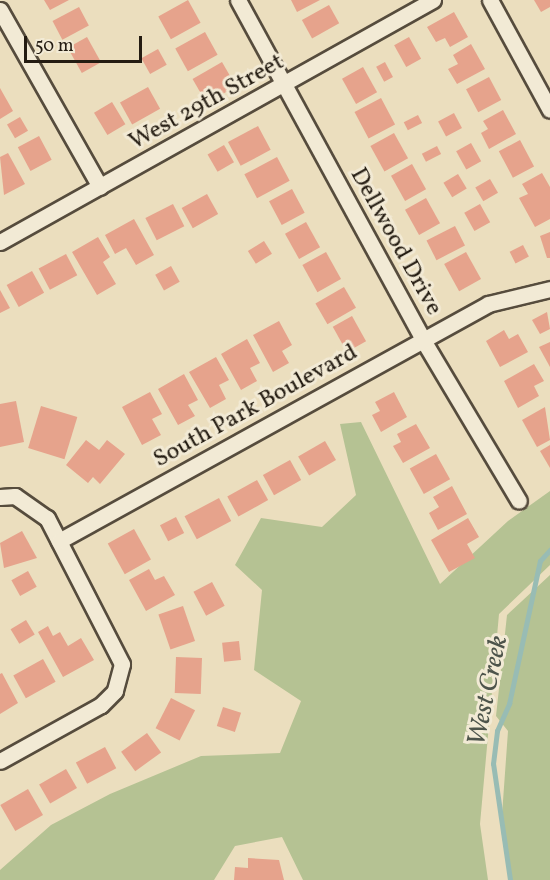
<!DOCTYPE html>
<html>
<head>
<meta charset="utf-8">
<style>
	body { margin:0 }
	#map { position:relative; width:550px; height:880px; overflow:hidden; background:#ebdebe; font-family:Vollkorn,serif }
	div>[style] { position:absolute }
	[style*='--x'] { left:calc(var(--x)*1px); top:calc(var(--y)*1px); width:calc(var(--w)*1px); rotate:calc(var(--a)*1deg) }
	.green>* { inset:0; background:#b5c293 }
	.stream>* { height:4.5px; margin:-2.25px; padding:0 2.25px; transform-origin:2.25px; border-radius:2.25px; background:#98bcb4 }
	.building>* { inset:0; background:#e6a38c; transform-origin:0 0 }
	.roads { filter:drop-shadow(2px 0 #564c3d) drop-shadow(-2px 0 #564c3d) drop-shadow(0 2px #564c3d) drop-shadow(0 -2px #564c3d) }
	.street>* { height:15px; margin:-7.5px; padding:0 7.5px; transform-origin:7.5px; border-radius:7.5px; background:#f2ead5 }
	span { translate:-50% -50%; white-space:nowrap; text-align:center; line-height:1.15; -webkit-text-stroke:6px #f2ead5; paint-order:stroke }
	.street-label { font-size:24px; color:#241c12 }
	.water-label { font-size:26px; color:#4d544b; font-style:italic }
	.scale { position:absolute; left:24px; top:36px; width:118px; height:27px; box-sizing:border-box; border:3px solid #241c12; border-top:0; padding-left:8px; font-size:18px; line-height:21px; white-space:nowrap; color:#241c12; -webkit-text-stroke:4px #f2ead5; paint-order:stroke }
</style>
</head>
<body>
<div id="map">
	<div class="green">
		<i style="clip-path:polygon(361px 422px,440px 584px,508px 521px,550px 491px,550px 565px,499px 614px,480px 824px,488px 880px,303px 880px,282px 837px,235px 846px,214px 880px,0 880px,0 870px,51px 825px,110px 794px,201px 756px,280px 753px,301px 701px,254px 670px,262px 590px,235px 565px,261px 518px,322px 527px,356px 495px,340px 424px)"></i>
		<i style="clip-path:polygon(550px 575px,550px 880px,509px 880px,501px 829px,508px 731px,496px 716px,507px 615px)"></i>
	</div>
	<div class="stream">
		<i style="--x:510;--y:880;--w:117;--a:-98.3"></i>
		<i style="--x:493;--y:764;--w:33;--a:-83"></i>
		<i style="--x:497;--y:731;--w:30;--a:-66"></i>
		<i style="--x:509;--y:704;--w:146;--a:-77.8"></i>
		<i style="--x:540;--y:561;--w:15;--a:-48"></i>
	</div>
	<div class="building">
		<i style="clip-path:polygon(44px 0,69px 0,50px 10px)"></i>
		<i style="left:188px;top:0;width:26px;height:34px;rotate:61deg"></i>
		<i style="clip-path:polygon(291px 0,320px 0,297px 12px)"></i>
		<i style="clip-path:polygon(534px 0,550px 0,550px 7px,541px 12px)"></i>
		<i style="left:329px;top:5px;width:21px;height:31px;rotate:61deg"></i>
		<i style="left:79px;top:7px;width:21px;height:30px;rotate:62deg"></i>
		<i style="clip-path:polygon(454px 12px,468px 37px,450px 47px,445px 38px,436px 42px,427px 27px)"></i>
		<i style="left:205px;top:32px;width:26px;height:34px;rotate:61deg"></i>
		<i style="left:87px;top:37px;width:29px;height:22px;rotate:61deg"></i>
		<i style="left:409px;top:37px;width:25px;height:17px;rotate:61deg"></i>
		<i style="clip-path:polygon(471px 44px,485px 69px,457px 84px,448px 69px,458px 64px,453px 55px)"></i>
		<i style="left:158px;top:49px;width:18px;height:19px;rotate:61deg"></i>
		<i style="left:222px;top:62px;width:28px;height:34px;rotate:60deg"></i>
		<i style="left:385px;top:62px;width:17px;height:10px;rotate:62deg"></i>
		<i style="left:363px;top:67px;width:29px;height:24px;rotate:61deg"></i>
		<i style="left:489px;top:77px;width:26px;height:26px;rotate:62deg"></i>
		<i style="left:148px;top:87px;width:25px;height:32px;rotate:61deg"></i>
		<i style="clip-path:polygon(0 88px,13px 111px,0 119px)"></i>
		<i style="left:381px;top:98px;width:30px;height:30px;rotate:62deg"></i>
		<i style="left:112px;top:102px;width:26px;height:21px;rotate:59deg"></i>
		<i style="clip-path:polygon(503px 110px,516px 134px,489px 149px,481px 133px,488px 129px,483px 121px)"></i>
		<i style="left:454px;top:113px;width:17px;height:18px;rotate:62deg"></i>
		<i style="left:418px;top:115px;width:9px;height:16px;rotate:63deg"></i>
		<i style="left:20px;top:117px;width:16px;height:15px;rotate:60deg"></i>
		<i style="left:258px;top:126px;width:27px;height:34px;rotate:62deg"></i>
		<i style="left:394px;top:133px;width:29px;height:27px;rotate:61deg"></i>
		<i style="left:39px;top:136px;width:27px;height:24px;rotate:62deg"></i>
		<i style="left:520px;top:140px;width:30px;height:24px;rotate:62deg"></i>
		<i style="left:471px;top:143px;width:21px;height:17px;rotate:61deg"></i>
		<i style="left:224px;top:145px;width:20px;height:19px;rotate:60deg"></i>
		<i style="left:437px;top:146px;width:9px;height:17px;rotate:63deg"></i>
		<i style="clip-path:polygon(8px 153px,25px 184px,4px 195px,0 157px)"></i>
		<i style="left:277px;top:157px;width:27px;height:37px;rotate:62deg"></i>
		<i style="left:412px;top:164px;width:29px;height:24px;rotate:61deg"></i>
		<i style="clip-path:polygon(542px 173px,550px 187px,550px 219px,535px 227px,519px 198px,528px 194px,522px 184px)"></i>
		<i style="left:458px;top:174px;width:17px;height:17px;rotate:59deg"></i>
		<i style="left:490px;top:179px;width:16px;height:17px;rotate:60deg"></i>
		<i style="left:292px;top:189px;width:27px;height:26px;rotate:62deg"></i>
		<i style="left:207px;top:194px;width:23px;height:29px;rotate:61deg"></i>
		<i style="left:426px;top:198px;width:29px;height:24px;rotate:61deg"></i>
		<i style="left:173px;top:204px;width:25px;height:31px;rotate:63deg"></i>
		<i style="left:480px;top:204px;width:21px;height:18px;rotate:61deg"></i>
		<i style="clip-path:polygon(134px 219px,154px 255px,136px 265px,126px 248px,115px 254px,105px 235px)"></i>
		<i style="left:306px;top:222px;width:29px;height:24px;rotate:61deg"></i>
		<i style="left:455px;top:226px;width:22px;height:32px;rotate:63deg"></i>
		<i style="clip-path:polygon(550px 232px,550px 258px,547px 258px,540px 236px)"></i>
		<i style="clip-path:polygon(98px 237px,110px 257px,103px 262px,116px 284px,97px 295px,72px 252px)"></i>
		<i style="left:264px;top:241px;width:15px;height:19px;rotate:58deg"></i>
		<i style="left:523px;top:245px;width:13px;height:15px;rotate:63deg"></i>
		<i style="left:326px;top:252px;width:31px;height:27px;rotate:61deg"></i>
		<i style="left:466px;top:252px;width:31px;height:25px;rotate:61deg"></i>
		<i style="left:66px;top:254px;width:24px;height:31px;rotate:62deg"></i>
		<i style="left:171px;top:266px;width:18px;height:18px;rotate:61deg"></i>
		<i style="left:32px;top:271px;width:25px;height:29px;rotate:61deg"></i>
		<i style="left:344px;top:287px;width:24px;height:33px;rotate:60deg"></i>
		<i style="clip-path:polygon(0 290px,10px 308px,0 313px)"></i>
		<i style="clip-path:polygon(547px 312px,550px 329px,540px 334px,532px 320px)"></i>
		<i style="left:352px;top:316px;width:29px;height:22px;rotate:61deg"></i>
		<i style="clip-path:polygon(279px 321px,292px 345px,282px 351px,289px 363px,273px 372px,253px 335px)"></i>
		<i style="clip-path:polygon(504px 330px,509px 339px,518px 334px,528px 352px,500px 367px,486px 341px)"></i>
		<i style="clip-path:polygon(247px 339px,260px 363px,250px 368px,257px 381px,241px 390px,221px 354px)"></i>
		<i style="clip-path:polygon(550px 342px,550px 367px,539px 347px)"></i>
		<i style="clip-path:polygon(216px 357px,229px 380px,219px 385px,226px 399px,210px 408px,189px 372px)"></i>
		<i style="clip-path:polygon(534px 364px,544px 381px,534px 386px,539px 396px,518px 408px,504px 381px)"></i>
		<i style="clip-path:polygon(184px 374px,198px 400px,188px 405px,195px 416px,178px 425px,158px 389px)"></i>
		<i style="clip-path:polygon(150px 392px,162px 414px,152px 419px,161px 435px,142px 445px,122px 407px)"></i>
		<i style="clip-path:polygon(394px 392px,407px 417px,381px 432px,372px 415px,380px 411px,375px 402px)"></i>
		<i style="clip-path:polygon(16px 401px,24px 442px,0 447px,0 404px)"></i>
		<i style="left:41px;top:406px;width:38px;height:44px;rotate:17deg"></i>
		<i style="clip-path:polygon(545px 407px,550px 440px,537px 447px,522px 420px)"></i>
		<i style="clip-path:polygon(416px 424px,430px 448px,403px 463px,393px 446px,401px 442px,397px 434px)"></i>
		<i style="clip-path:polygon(86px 440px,99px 450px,107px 440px,125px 454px,100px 484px,93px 477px,88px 483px,66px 465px)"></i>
		<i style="left:325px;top:441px;width:22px;height:31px;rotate:60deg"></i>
		<i style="clip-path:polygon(550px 445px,550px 468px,540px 451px)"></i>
		<i style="left:436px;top:454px;width:29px;height:30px;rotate:61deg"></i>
		<i style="left:290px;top:460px;width:23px;height:31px;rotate:61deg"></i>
		<i style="left:257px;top:480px;width:23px;height:34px;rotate:61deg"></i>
		<i style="clip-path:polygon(452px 486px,467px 514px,438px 530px,429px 513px,439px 507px,433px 497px)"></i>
		<i style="left:219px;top:498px;width:26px;height:39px;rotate:62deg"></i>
		<i style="left:176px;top:517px;width:18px;height:18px;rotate:63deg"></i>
		<i style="clip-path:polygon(468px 518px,479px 537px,467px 544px,475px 558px,449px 572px,431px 540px)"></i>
		<i style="left:134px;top:529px;width:35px;height:30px;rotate:61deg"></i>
		<i style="clip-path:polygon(22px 531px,37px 558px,4px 568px,0 543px)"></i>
		<i style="clip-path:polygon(149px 569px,155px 580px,164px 576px,175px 595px,146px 611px,129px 580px)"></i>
		<i style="left:28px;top:571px;width:18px;height:19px;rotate:61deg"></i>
		<i style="left:212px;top:582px;width:27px;height:21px;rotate:62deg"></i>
		<i style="left:183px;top:606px;width:37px;height:26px;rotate:71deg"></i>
		<i style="left:26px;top:620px;width:17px;height:18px;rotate:59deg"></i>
		<i style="clip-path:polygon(48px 626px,53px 636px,60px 632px,68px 646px,81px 638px,94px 660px,63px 677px,38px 632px)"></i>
		<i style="left:239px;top:641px;width:19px;height:17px;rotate:84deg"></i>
		<i style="left:176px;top:657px;width:26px;height:36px;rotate:2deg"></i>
		<i style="left:43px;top:659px;width:26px;height:34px;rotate:61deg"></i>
		<i style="clip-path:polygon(2px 673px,18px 703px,0 714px,0 674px)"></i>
		<i style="left:171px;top:698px;width:27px;height:34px;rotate:27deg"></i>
		<i style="left:223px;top:707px;width:19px;height:20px;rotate:18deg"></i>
		<i style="left:147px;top:733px;width:24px;height:32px;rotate:54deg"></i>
		<i style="left:105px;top:747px;width:24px;height:33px;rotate:62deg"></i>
		<i style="left:66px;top:769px;width:22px;height:31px;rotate:60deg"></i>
		<i style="left:28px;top:789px;width:30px;height:32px;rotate:60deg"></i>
		<i style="clip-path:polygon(248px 858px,279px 860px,284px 880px,234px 880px,235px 867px,248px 868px)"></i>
	</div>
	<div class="roads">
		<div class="street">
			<i style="--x:238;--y:0;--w:387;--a:61.4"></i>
			<i style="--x:423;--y:340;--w:187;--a:59.2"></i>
			<i style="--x:490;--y:0;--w:125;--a:61.4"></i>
			<i style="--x:0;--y:10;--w:203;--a:60.5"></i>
			<i style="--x:0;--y:242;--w:496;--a:-29.2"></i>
			<i style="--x:0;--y:497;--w:15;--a:-4"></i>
			<i style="--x:15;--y:496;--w:39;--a:35"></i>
			<i style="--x:47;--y:518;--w:164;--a:62.8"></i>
			<i style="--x:122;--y:664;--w:28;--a:105"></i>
			<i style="--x:115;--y:691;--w:20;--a:135"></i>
			<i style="--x:101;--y:705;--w:115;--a:151"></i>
			<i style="--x:59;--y:541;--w:490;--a:-28.9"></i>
			<i style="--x:488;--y:304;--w:64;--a:-13.6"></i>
		</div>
	</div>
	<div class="street-label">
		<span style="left:207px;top:103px;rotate:-29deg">West 29th Street</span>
		<span style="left:395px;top:242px;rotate:61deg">Dellwood Drive</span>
		<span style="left:256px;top:407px;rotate:-29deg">South Park Boulevard</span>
	</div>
	<div class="water-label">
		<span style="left:489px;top:691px;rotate:-78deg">West Creek</span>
	</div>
	<div class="scale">50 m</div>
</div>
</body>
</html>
